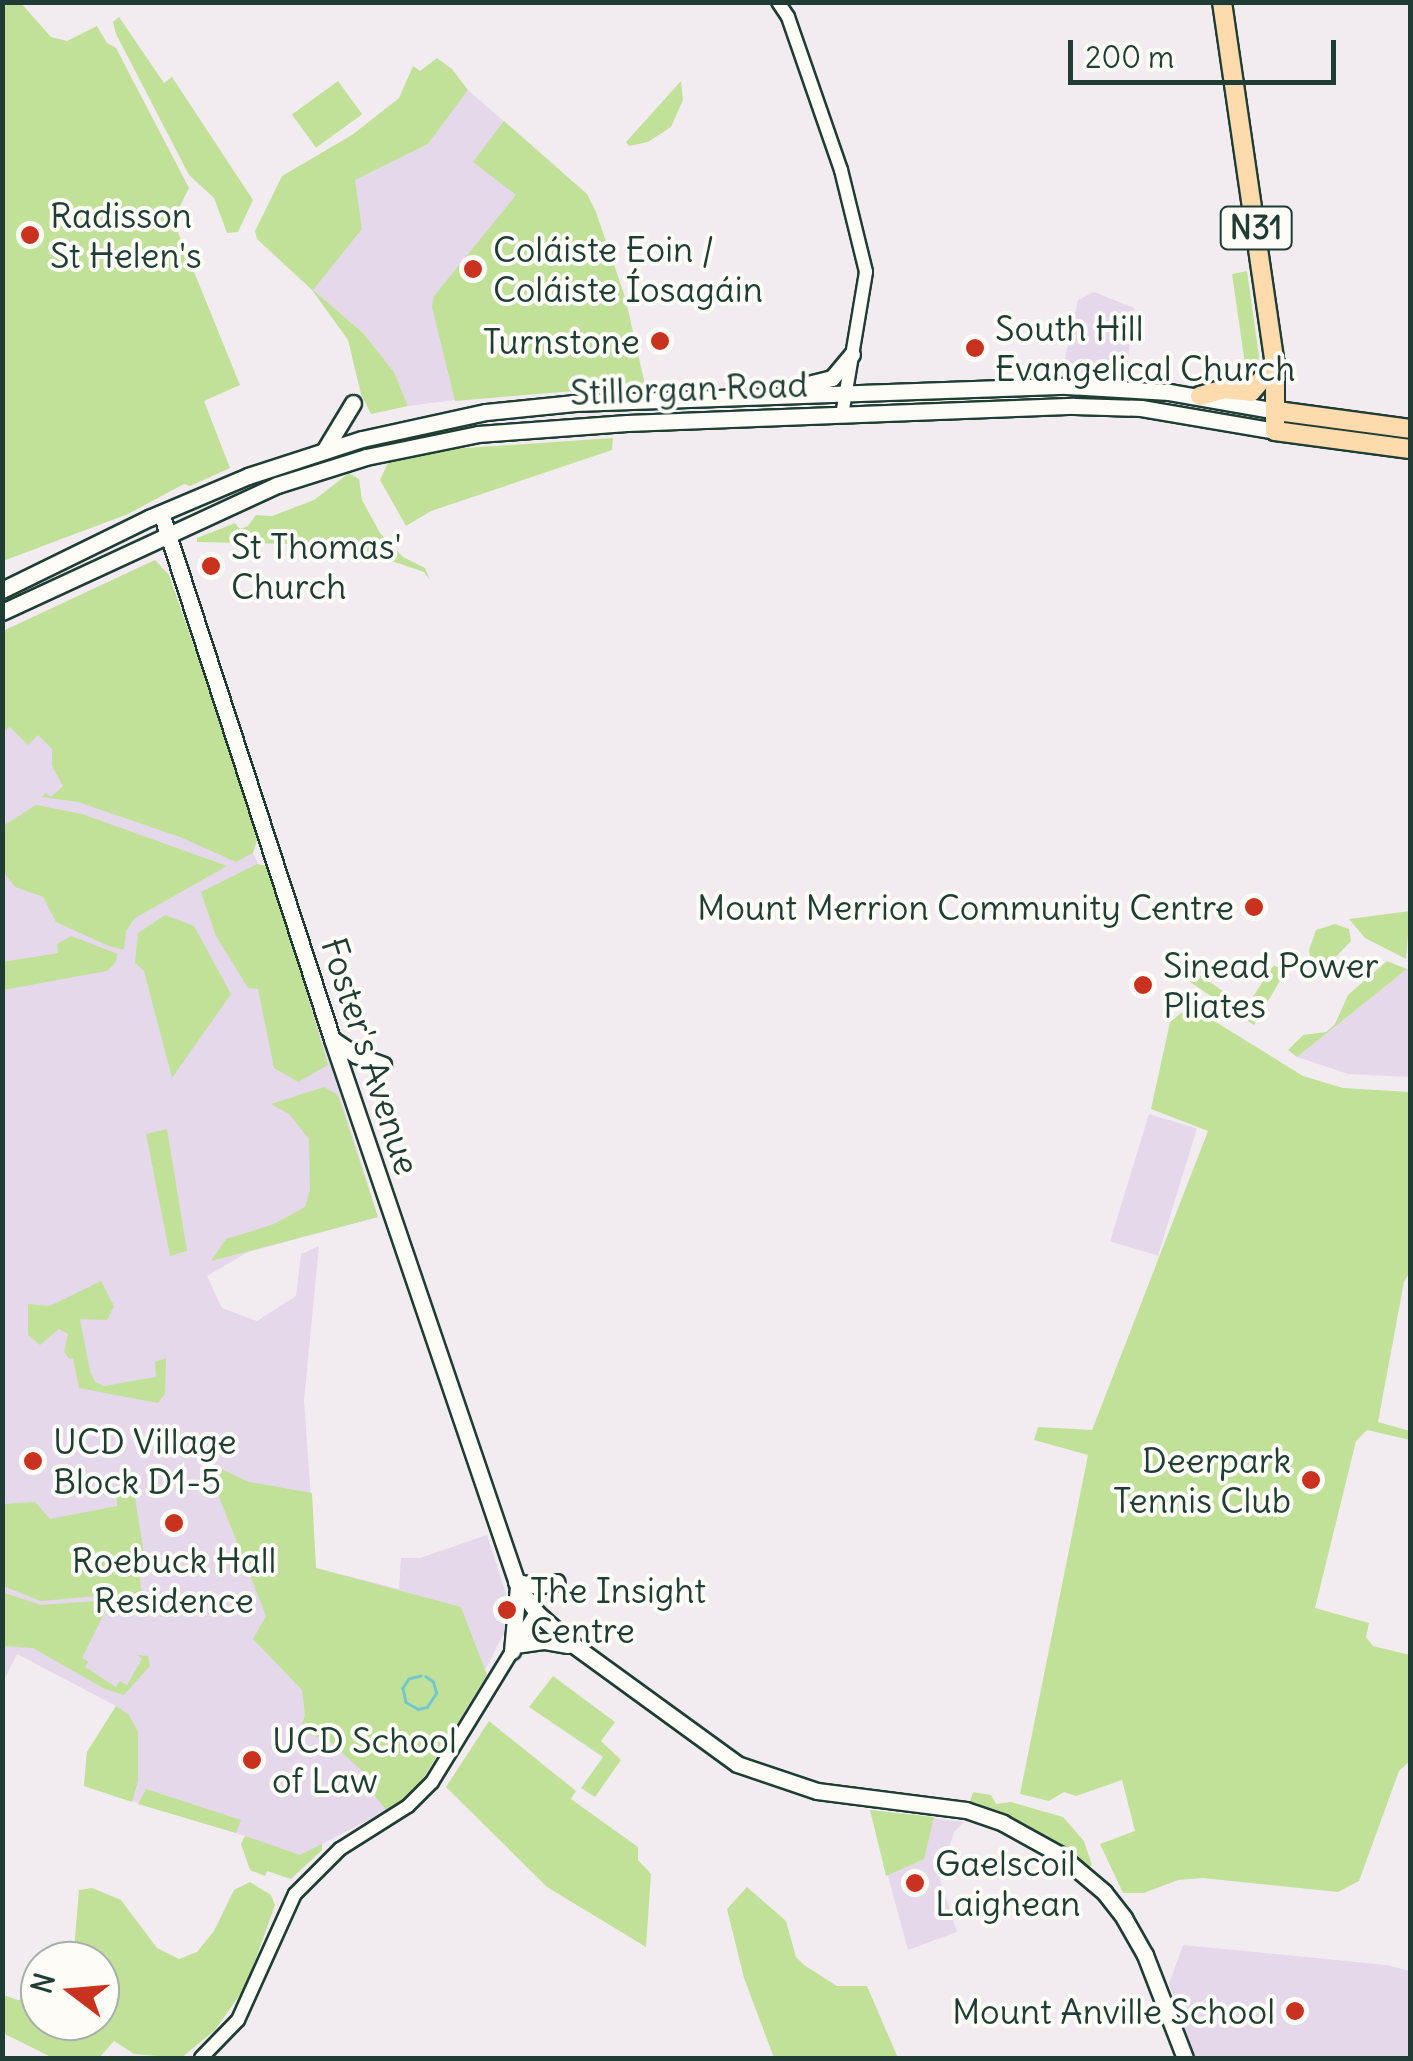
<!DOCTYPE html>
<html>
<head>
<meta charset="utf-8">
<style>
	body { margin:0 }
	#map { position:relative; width:1413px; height:2061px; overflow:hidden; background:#f2ecf1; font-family:Delius,sans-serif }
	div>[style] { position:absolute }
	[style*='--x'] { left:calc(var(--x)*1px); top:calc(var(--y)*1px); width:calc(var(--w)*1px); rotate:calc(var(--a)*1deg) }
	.built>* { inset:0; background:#e4d8ea; transform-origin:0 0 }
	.green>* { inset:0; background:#c1e199; transform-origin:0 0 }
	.stream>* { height:2.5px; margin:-1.25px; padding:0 1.25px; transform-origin:1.25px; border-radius:1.25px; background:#76c7cc }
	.roads { filter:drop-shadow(2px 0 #1f3d34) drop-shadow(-2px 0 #1f3d34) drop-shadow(0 2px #1f3d34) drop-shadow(0 -2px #1f3d34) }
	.tertiary>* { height:12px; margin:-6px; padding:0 6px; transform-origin:6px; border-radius:6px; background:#fdfcf7 }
	.secondary>* { height:15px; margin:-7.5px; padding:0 7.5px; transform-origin:7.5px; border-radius:7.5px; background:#fdfcf7 }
	.trunk>* { height:18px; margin:-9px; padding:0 9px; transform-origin:9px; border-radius:9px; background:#fedbac }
	.dots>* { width:28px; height:28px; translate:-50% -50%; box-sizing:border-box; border:5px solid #fdfcf7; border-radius:50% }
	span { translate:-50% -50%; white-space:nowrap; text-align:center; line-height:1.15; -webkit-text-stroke:8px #fdfcf7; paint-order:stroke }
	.shield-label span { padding:2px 8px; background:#fdfcf7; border:2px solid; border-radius:8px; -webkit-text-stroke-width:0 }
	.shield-label { font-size:32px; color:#1f3d34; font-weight:700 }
	.poi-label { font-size:35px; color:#1f3d34 }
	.left { translate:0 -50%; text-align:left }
	.right { translate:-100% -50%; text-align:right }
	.street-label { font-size:35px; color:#1f3d34 }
	.frame { position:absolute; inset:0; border:5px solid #1f3d34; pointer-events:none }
	.north { position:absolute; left:20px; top:1941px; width:100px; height:100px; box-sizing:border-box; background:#fdfcf7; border:2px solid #a4b0a9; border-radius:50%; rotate:286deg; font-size:28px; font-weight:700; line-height:40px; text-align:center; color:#1f3d34 }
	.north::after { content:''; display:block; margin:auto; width:35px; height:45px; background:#c8321e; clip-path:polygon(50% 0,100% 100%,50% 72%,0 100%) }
	.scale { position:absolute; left:1068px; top:40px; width:268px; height:45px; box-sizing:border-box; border:5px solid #1f3d34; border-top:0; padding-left:12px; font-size:30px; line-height:35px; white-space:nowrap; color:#1f3d34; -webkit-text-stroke:8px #fdfcf7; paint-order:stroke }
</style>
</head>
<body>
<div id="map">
	<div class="built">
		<i style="clip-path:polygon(468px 90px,587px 194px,625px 297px,645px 385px,494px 395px,408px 406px,394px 372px,363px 333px,312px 290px,362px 229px,354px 180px,428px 144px)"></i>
		<i style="clip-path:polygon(1094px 292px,1134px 308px,1126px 376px,1061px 376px,1078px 300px)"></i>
		<i style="clip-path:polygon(155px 560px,169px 575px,259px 834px,253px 853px,259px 865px,269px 867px,378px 1217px,248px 1252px,207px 1276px,222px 1308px,257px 1321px,296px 1296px,301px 1254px,319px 1246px,304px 1401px,316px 1568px,399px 1589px,401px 1558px,420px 1558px,487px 1535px,513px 1616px,485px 1670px,446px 1714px,401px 1803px,322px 1844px,322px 1850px,308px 1863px,245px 1836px,84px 1786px,87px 1752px,116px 1706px,17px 1654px,3px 1682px,3px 631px)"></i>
		<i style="clip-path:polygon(1407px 969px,1410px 970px,1410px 1077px,1348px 1074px,1297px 1057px)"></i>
		<i style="left:1149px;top:1114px;width:50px;height:133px;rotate:17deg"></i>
		<i style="clip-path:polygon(870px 1810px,964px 1822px,954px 1832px,940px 1879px,957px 1932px,908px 1950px)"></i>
		<i style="clip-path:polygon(1183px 1945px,1387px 1965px,1410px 1971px,1410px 2058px,1196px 2058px,1169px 1984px)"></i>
	</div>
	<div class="green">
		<i style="clip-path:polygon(20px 2px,51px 37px,67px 41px,97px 26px,107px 43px,116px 48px,189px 188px,173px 220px,240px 385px,204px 401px,230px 468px,190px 486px,184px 484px,128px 514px,3px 561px,2px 3px)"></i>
		<i style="clip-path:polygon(119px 17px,164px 83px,172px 77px,253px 200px,238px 232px,227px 233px,214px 198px,189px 175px,116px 34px,113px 22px)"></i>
		<i style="clip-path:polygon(437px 58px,452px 69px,468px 90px,428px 144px,355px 180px,362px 229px,313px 290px,363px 333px,394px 372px,408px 406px,371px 414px,361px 394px,348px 340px,312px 290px,257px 239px,255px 231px,282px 176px,352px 135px,399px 98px,413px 66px,420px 71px)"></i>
		<i style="left:338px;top:81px;width:41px;height:57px;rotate:54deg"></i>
		<i style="clip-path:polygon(681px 81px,683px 100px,671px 127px,648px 142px,629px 146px,626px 142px)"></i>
		<i style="clip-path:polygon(504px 121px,587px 194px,596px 212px,625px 297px,645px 385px,455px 401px,432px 307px,434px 296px,516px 195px,473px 162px)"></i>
		<i style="clip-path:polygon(1247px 271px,1259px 356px,1256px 374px,1247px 378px,1232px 274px)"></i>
		<i style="clip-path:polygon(613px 438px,612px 450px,431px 511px,406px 526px,380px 480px,388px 463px,437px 450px)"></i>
		<i style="clip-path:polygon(349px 473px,359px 479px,362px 500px,380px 533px,403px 557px,425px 568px,430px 580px,424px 572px,345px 545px,197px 542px,197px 538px,235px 523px,240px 529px,248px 526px,256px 515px,272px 516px,314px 500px)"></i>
		<i style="clip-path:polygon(155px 560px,169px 575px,259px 834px,253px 853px,236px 862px,180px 837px,78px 802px,42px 797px,46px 793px,51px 797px,63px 786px,52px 766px,52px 749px,38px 735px,28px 745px,10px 727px,3px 732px,3px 631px)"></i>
		<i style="clip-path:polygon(36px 805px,82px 814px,227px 866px,135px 918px,126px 931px,124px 950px,109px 946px,56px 922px,43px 897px,15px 887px,3px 871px,3px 826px)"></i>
		<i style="clip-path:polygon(257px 864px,269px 866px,328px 1065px,298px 1082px,274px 1068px,258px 989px,248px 988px,216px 936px,201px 892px)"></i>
		<i style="clip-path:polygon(1410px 911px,1406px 959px,1365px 938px,1349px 919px)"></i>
		<i style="clip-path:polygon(165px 915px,194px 926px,231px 994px,172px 1078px,144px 971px,135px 963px,138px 933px)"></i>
		<i style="clip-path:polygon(1335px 924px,1349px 929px,1351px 941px,1331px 962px,1311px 964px,1309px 950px,1316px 930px)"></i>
		<i style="clip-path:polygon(71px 936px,118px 954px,115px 963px,107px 971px,3px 990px,3px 962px,58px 953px,57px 944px)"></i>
		<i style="clip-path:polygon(1387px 961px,1407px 969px,1297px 1057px,1288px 1050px,1303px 1035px,1326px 1032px,1335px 1024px,1348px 995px)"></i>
		<i style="clip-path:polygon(1274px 965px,1285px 972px,1254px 1025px,1190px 982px,1193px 973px,1198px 974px,1246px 1007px)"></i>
		<i style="clip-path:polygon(1190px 1006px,1303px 1076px,1343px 1088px,1410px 1092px,1410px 1272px,1404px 1282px,1378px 1422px,1410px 1431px,1410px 1440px,1367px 1430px,1356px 1441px,1315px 1608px,1369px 1623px,1366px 1637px,1373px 1646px,1410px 1655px,1410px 1761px,1399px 1771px,1359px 1881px,1338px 1892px,1203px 1878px,1178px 1880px,1144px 1893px,1123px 1893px,1100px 1844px,1135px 1831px,1122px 1780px,1076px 1796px,1064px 1792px,1049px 1801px,1020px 1794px,1088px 1455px,1034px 1440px,1038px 1427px,1092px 1430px,1208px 1131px,1151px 1109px,1170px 1022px)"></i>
		<i style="clip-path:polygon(324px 1087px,338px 1095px,378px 1217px,211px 1261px,226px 1239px,274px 1224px,305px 1207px,310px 1190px,309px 1139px,289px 1114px,271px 1104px)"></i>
		<i style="clip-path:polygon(167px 1129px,187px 1251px,170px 1256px,146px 1134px)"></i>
		<i style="clip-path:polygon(101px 1281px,114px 1306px,107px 1320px,80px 1319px,90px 1371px,95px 1382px,104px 1386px,156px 1377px,155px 1362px,166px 1358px,165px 1394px,158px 1403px,79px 1388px,73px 1358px,69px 1359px,64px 1351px,68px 1334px,59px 1329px,40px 1345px,28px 1335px,28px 1304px,50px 1306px)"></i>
		<i style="clip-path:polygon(221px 1469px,249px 1482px,312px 1493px,316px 1568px,461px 1607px,487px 1675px,422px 1780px,408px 1798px,387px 1811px,370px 1790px,375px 1783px,371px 1779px,329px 1741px,300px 1731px,305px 1715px,302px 1690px,253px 1639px,266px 1616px,214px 1484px,214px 1474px)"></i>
		<i style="clip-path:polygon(133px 1485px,145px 1561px,138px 1562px,141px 1590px,147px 1592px,148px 1598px,111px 1605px,97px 1596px,41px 1601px,3px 1586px,3px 1504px,35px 1502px,50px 1519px,117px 1506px,117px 1487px)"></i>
		<i style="clip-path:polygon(2px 1592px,41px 1605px,96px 1601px,107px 1608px,82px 1658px,88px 1662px,85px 1667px,116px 1687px,120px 1681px,127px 1685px,142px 1659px,137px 1655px,148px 1656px,150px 1666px,124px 1695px,105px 1689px,33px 1648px,3px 1646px)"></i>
		<i style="clip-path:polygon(553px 1676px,615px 1722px,601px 1741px,621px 1760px,595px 1797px,581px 1788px,603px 1757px,529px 1707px)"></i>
		<i style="clip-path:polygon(116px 1706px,129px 1715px,138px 1732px,138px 1781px,132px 1802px,84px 1786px,87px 1752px)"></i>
		<i style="clip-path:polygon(489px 1721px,576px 1791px,571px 1799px,638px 1847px,638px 1860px,651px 1874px,646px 1947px,547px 1887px,446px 1787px)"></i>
		<i style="clip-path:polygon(146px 1789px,241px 1820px,236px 1833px,138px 1804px)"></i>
		<i style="clip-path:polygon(973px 1792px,991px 1795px,996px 1804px,1011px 1802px,1063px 1817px,1084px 1841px,1092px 1865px,1088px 1868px,1064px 1850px,969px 1805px)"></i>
		<i style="clip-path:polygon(870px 1810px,934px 1817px,924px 1859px,886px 1876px)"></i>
		<i style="clip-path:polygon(245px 1836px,300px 1855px,322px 1844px,322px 1850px,291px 1879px,267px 1871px,265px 1876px,250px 1870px,241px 1844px)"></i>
		<i style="clip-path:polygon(250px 1882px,271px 1895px,275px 1905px,246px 1986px,215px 2030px,181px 2058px,134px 2054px,114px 2041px,99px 2058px,53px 2058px,3px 2033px,3px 1995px,18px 2000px,40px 1995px,40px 2021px,100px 2021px,100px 1961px,73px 1961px,79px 1890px,92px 1888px,121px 1900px,157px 1948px,179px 1959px,197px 1952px,214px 1931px,234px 1890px)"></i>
		<i style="clip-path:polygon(747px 1887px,786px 1921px,796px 1957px,804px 1965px,837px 1986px,867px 1986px,898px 2058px,774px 2058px,744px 1978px,727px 1909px)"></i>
	</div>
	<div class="stream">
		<i style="--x:421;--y:1676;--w:12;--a:166"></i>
		<i style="--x:409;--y:1679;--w:11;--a:124"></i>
		<i style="--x:403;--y:1688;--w:14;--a:78"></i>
		<i style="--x:406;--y:1702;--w:14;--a:30"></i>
		<i style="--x:418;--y:1709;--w:9;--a:-13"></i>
		<i style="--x:427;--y:1707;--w:17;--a:-57"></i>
		<i style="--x:436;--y:1693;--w:11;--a:-105"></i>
		<i style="--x:433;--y:1682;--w:9;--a:-144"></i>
	</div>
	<div class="roads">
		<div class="tertiary">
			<i style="--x:778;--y:2;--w:18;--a:56"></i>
			<i style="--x:788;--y:17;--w:162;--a:70.9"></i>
			<i style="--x:841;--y:170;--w:105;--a:76.2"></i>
			<i style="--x:866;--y:272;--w:145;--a:99.5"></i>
			<i style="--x:201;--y:2058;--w:53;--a:-45.8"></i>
			<i style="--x:238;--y:2020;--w:138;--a:-65.7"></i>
			<i style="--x:295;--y:1894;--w:64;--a:-45"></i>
			<i style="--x:340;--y:1849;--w:80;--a:-32.3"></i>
			<i style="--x:408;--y:1806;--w:34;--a:-45"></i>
			<i style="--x:432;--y:1782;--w:199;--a:-58.5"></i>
		</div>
		<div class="secondary">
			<i style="--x:800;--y:386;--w:33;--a:-14"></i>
			<i style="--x:832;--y:378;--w:31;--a:-50"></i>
			<i style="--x:324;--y:451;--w:56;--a:-58.9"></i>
			<i style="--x:161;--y:513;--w:553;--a:71.99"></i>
			<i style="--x:332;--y:1039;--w:578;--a:71.22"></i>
			<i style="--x:518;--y:1586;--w:32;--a:55"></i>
			<i style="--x:536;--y:1612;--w:43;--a:42.2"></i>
			<i style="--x:568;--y:1641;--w:209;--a:36"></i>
			<i style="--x:737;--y:1764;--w:84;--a:18.6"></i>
			<i style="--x:817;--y:1791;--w:150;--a:7.3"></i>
			<i style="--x:966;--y:1810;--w:39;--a:19"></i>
			<i style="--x:1003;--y:1823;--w:64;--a:29"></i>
			<i style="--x:1059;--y:1854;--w:59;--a:40.2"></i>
			<i style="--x:1104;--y:1892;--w:33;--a:52"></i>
			<i style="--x:1124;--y:1918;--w:43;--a:60.4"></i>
			<i style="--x:1145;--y:1955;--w:110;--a:68.8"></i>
			<i style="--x:2;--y:590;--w:164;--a:-26.1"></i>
			<i style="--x:149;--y:518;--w:108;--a:-23"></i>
			<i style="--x:248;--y:476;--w:120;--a:-18"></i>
			<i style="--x:362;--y:439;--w:127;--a:-12.3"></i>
			<i style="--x:486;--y:412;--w:89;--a:-5.8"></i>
			<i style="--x:575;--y:403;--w:491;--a:-2"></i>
			<i style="--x:1066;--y:386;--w:103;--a:3.3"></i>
			<i style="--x:1169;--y:392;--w:110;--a:10"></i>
			<i style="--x:2;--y:612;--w:303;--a:-24.8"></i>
			<i style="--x:277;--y:485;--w:93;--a:-17.5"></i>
			<i style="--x:366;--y:457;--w:114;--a:-11.6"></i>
			<i style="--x:478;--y:434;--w:149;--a:-4.2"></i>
			<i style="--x:627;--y:423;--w:447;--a:-2.2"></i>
			<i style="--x:1074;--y:406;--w:67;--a:1.7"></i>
			<i style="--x:1141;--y:408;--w:136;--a:9.7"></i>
			<i style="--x:332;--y:1039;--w:29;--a:34"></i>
			<i style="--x:356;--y:1055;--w:29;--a:20"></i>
			<i style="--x:516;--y:1582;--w:22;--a:10"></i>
			<i style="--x:538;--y:1586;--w:19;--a:-12"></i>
			<i style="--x:515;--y:1645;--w:30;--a:-8"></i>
			<i style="--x:545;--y:1641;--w:23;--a:10"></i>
			<i style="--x:512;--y:1651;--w:65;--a:-84.7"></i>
		</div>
		<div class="trunk">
			<i style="--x:1222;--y:2;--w:366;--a:81.7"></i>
			<i style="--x:1275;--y:364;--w:67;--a:90"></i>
			<i style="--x:1275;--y:431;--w:136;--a:7.6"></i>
			<i style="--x:1200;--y:396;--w:25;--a:-16"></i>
			<i style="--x:1224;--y:389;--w:27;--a:6"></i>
			<i style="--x:1251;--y:392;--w:37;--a:-49"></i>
			<i style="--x:1277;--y:411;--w:134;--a:7.7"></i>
		</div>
	</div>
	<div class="dots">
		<i style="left:30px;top:235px;background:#c8321e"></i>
		<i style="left:473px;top:269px;background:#c8321e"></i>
		<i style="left:660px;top:341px;background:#c8321e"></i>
		<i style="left:975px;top:348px;background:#c8321e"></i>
		<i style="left:211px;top:566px;background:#c8321e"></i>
		<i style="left:1254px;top:907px;background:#c8321e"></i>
		<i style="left:1143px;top:985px;background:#c8321e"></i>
		<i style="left:33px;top:1461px;background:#c8321e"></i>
		<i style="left:1311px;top:1480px;background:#c8321e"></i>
		<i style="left:174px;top:1523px;background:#c8321e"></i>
		<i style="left:507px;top:1610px;background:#c8321e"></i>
		<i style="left:252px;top:1760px;background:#c8321e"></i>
		<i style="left:915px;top:1883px;background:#c8321e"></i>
		<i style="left:1295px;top:2011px;background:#c8321e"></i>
	</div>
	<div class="shield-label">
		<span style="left:1256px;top:228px">N31</span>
	</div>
	<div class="poi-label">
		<span class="left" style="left:50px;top:235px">Radisson<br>St Helen's</span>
		<span class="left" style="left:493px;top:269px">Coláiste Eoin /<br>Coláiste Íosagáin</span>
		<span class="left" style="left:995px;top:348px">South Hill<br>Evangelical Church</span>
		<span class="right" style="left:640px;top:341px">Turnstone</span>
		<span class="left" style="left:231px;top:566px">St Thomas'<br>Church</span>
		<span class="right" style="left:1234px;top:907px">Mount Merrion Community Centre</span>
		<span class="left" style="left:1163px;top:985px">Sinead Power<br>Pliates</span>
		<span class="left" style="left:53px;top:1461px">UCD Village<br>Block D1-5</span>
		<span class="right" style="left:1291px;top:1480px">Deerpark<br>Tennis Club</span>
		<span style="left:174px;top:1580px">Roebuck Hall<br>Residence</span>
		<span class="left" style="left:530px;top:1610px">The Insight<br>Centre</span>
		<span class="left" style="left:272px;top:1760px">UCD School<br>of Law</span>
		<span class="left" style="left:935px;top:1883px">Gaelscoil<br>Laighean</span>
		<span class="right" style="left:1275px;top:2011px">Mount Anville School</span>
	</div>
	<div class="street-label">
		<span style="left:689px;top:388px;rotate:-2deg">Stillorgan Road</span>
		<span style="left:371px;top:1056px;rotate:72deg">Foster's Avenue</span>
	</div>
	<div class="frame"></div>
	<div class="north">N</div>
	<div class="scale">200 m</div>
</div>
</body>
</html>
